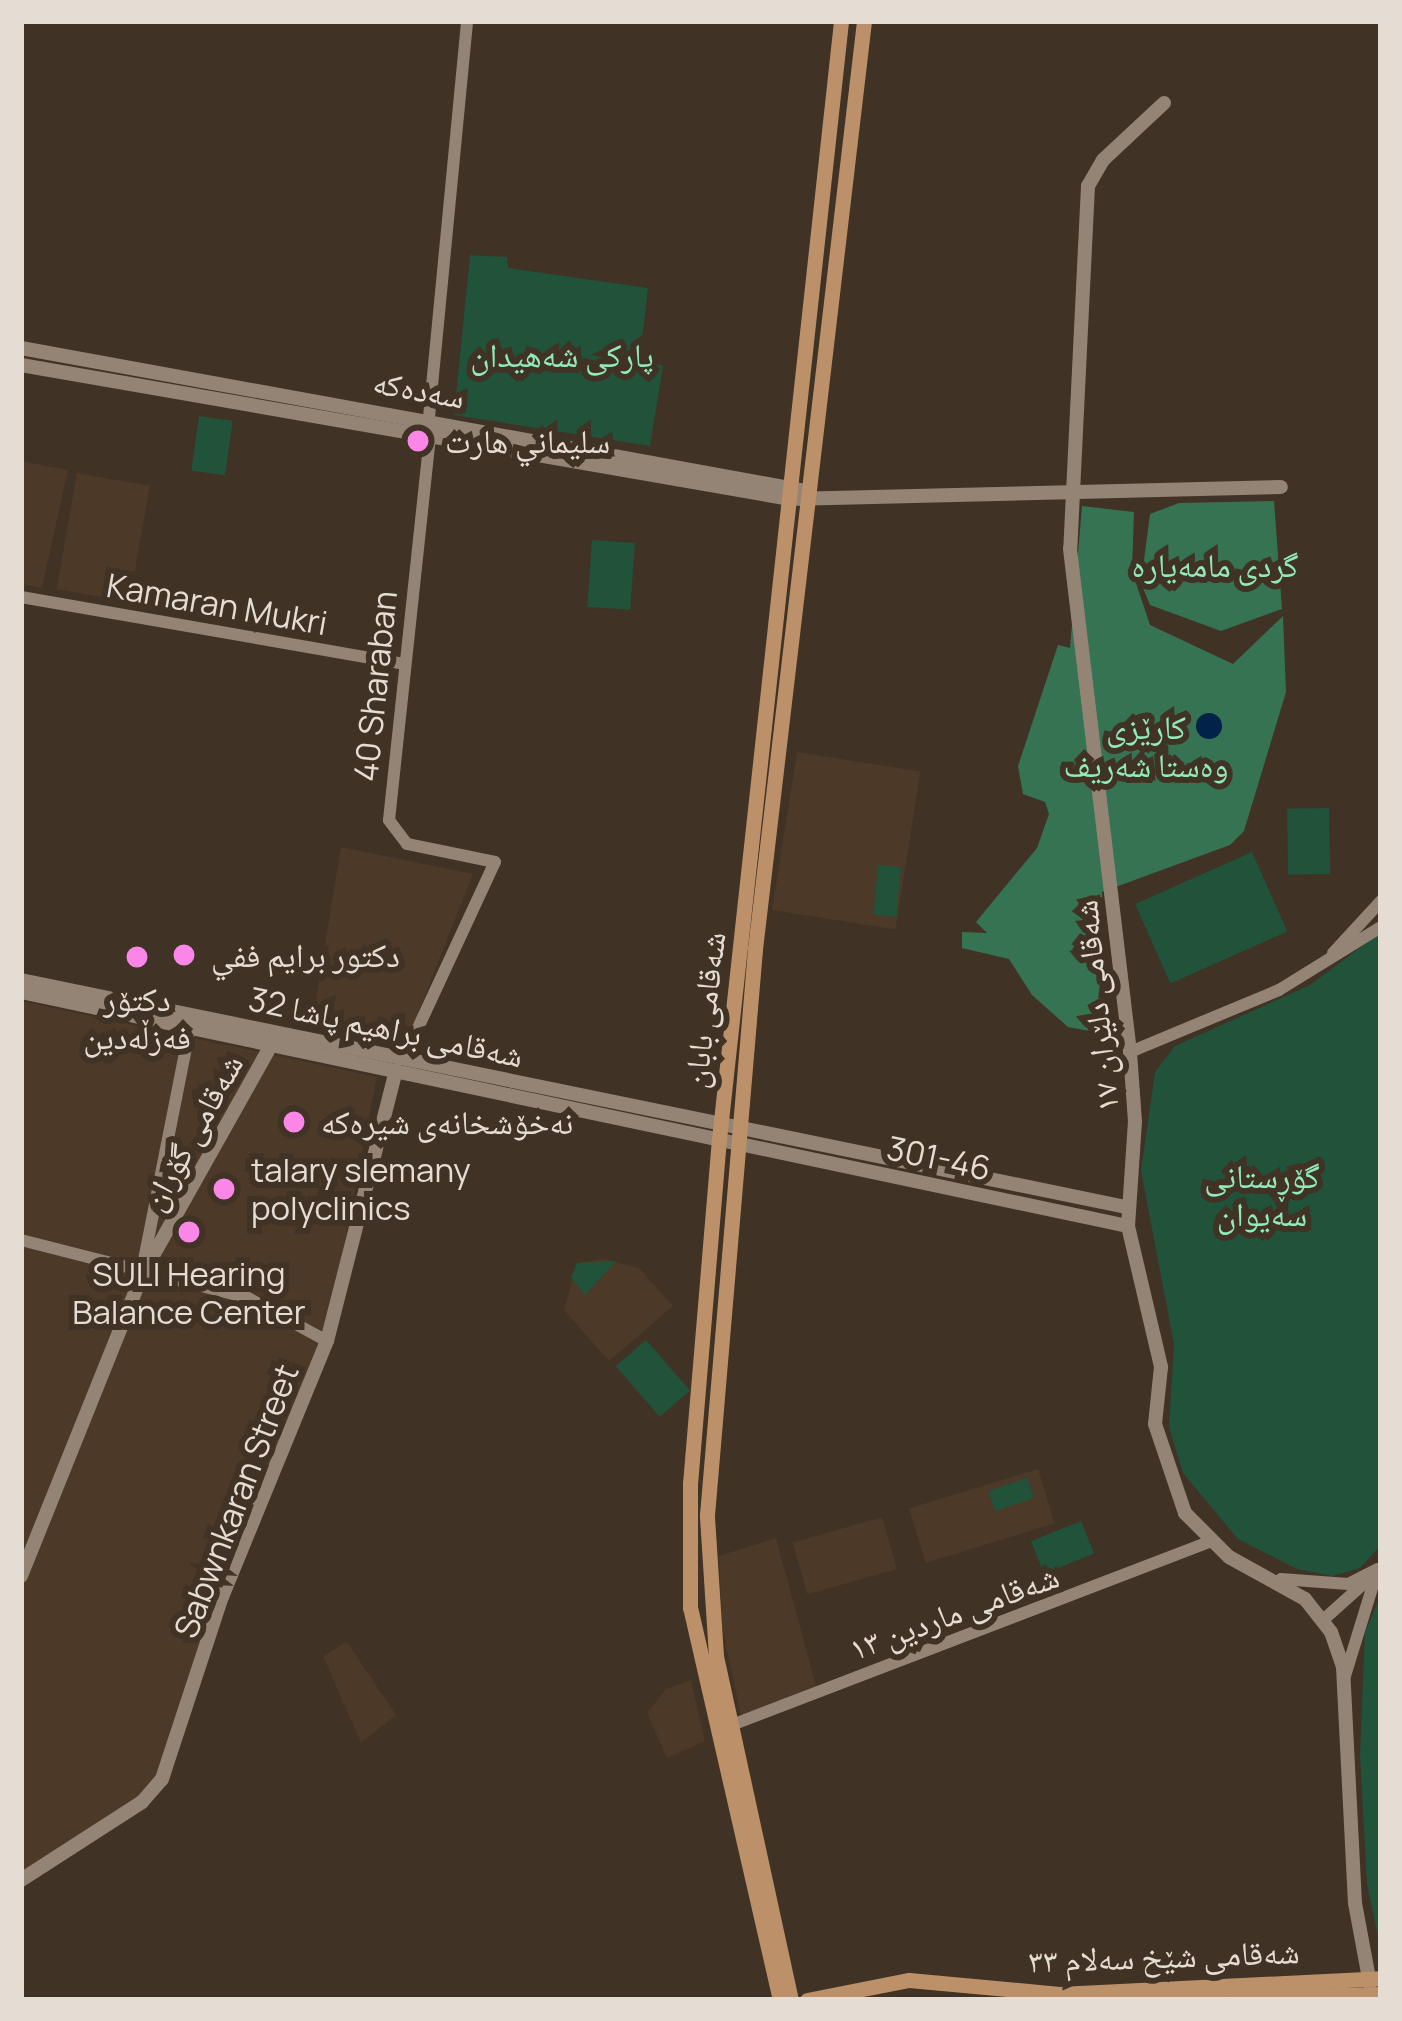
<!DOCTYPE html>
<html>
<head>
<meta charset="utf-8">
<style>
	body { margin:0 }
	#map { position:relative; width:1402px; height:2021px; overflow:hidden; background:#403225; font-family:Manrope,"Noto Naskh Arabic",sans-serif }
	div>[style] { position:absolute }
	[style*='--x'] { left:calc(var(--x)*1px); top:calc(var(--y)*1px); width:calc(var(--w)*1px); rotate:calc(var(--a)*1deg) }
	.built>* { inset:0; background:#4c3927; transform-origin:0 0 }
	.green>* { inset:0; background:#20533a; transform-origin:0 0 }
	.forest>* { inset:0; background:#357353 }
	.water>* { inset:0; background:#01234a }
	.round { border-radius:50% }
	.tertiary>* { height:12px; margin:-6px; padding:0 6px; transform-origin:6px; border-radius:6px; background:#948475 }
	.secondary>* { height:14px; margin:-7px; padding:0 7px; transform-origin:7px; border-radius:7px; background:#948475 }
	.primary>* { height:15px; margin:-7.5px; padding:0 7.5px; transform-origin:7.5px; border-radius:7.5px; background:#bc9169 }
	.dots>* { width:33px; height:33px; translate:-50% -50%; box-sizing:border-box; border:6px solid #403225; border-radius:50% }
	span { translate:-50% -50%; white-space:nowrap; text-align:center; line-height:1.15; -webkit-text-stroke:12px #403225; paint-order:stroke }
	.park-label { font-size:33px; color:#90eab9 }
	.street-label { font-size:33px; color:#e5dcd3 }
	.poi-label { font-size:33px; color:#e5dcd3 }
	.left { translate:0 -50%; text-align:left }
	.frame { position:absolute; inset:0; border:24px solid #e5dcd3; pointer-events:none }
</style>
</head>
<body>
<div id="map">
	<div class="built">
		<i style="clip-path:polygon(21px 461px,68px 470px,42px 588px,21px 584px)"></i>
		<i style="left:77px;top:473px;width:74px;height:118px;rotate:10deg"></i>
		<i style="left:797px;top:752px;width:125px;height:160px;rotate:9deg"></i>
		<i style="clip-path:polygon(341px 847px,473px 874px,410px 1033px,384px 1031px,370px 1041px,311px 1029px)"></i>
		<i style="clip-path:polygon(21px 1001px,377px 1077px,323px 1353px,221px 1596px,184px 1729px,142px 1802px,21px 1880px)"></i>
		<i style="clip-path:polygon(604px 1259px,639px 1268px,673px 1306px,609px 1361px,564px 1310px,577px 1263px)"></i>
		<i style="left:1038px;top:1469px;width:57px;height:135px;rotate:73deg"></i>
		<i style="left:882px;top:1517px;width:54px;height:93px;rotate:74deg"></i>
		<i style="clip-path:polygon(776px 1538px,816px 1686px,741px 1716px,722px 1626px,719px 1556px)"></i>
		<i style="clip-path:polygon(347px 1642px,396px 1715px,361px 1743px,323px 1656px)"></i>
		<i style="clip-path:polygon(691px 1680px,705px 1741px,667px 1758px,647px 1713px,666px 1689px)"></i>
	</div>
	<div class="green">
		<i style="clip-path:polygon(470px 255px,507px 257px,508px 268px,648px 288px,640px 357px,663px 366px,650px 446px,454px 415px)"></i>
		<i style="left:199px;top:416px;width:34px;height:55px;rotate:8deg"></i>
		<i style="left:592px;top:540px;width:43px;height:67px;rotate:4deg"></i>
		<i style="left:1329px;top:808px;width:66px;height:42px;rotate:89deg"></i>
		<i style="left:1252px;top:852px;width:87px;height:128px;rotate:66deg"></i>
		<i style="left:878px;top:865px;width:23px;height:50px;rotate:5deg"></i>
		<i style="clip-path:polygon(1381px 932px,1381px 1545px,1360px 1568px,1332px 1576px,1297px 1569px,1238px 1539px,1183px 1473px,1169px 1427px,1174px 1344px,1141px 1171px,1155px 1072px,1175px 1046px,1310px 985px)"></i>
		<i style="clip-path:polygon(616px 1261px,585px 1295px,571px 1278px,577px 1263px)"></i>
		<i style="left:646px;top:1340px;width:67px;height:40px;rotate:49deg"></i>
		<i style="left:1027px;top:1478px;width:21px;height:41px;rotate:71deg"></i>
		<i style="left:1081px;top:1521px;width:35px;height:54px;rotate:68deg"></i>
		<i style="clip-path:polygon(1381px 1595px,1381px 1951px,1367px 1884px,1360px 1756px,1365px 1632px)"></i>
	</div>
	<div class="forest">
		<i style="clip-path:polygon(1274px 501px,1282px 609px,1221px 631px,1150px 605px,1141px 583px,1150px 514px,1179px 503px)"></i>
		<i style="clip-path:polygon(1082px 506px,1134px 512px,1132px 571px,1150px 625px,1233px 664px,1283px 616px,1286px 692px,1244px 831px,1230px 845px,1102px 892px,1103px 1018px,1090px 1031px,1068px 1027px,1032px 995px,1009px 959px,962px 948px,962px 932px,987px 933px,976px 922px,1037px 848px,1049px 814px,1045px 802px,1023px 794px,1018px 766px,1058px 645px,1070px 648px)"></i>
	</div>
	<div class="water">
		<i class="round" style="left:1196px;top:713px;width:26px;height:26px"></i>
	</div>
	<div class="tertiary">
		<i style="--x:429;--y:417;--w:398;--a:-84.5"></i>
		<i style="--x:21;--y:597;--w:390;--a:9.9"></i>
		<i style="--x:1333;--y:953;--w:71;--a:-47.3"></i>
		<i style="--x:1130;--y:1052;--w:161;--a:-22.6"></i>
		<i style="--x:1279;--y:990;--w:120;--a:-31.7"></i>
		<i style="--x:404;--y:1058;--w:216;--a:-65.1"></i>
		<i style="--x:495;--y:862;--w:90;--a:-168.4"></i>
		<i style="--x:407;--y:844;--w:30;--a:-127"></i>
		<i style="--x:389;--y:820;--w:385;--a:-83.9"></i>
		<i style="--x:21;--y:1240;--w:234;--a:14.3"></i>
		<i style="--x:248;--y:1298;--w:90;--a:28.6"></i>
		<i style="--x:142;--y:1270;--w:248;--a:-78.8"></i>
		<i style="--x:1281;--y:1579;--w:67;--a:4.3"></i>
		<i style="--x:1348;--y:1584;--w:33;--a:-27"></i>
		<i style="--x:1322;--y:1621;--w:64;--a:-41.9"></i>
		<i style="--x:1345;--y:1676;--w:112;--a:-72.9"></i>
		<i style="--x:724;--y:1728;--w:519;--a:-20.98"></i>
	</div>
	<div class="secondary">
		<i style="--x:1164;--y:103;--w:83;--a:136.9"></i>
		<i style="--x:1103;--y:160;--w:30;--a:120"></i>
		<i style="--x:1088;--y:186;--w:363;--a:92.8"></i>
		<i style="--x:1070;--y:549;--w:507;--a:83.2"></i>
		<i style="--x:1130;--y:1052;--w:69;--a:85.9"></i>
		<i style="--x:1135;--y:1121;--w:105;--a:93.8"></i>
		<i style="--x:1128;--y:1226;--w:145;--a:76.8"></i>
		<i style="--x:1161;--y:1367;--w:57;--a:96"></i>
		<i style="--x:1155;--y:1424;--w:94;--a:71.4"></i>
		<i style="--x:1185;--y:1513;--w:62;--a:45"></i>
		<i style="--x:1229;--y:1557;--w:87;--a:28.9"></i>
		<i style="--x:1305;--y:1599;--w:42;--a:51.8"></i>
		<i style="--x:1331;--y:1632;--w:37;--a:71"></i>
		<i style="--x:1343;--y:1667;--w:236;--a:87.1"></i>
		<i style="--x:1355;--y:1903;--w:82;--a:79.5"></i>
		<i style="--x:21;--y:348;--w:793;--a:10.32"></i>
		<i style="--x:21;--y:365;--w:781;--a:9.88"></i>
		<i style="--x:790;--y:499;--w:491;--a:-1.4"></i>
		<i style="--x:21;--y:980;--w:1128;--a:11.61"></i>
		<i style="--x:21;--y:992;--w:1131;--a:11.94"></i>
		<i style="--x:21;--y:1576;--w:322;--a:-68.1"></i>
		<i style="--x:141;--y:1277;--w:266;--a:-60.7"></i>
		<i style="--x:21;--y:1880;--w:144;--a:-32.8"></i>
		<i style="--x:142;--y:1802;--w:30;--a:-49"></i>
		<i style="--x:162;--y:1779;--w:192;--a:-71.8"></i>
		<i style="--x:222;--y:1597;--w:277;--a:-67.7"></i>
		<i style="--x:327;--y:1341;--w:279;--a:-75.7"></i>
	</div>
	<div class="primary">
		<i style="--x:1156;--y:1999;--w:225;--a:-1.3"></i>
		<i style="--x:780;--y:2000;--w:402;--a:-102.9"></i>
		<i style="--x:690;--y:1608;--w:124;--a:-90"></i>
		<i style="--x:690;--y:1484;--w:346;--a:-85.2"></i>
		<i style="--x:719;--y:1139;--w:1125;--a:-83.77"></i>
		<i style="--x:791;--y:2000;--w:352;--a:-102.3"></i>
		<i style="--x:716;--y:1656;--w:141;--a:-93.7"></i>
		<i style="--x:707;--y:1515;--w:568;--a:-85.15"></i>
		<i style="--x:755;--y:949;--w:934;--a:-83.3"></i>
		<i style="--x:807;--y:2000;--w:104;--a:-11.1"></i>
		<i style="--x:909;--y:1980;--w:151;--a:5.3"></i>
		<i style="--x:1059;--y:1994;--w:322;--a:-2.8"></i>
	</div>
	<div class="dots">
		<i style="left:418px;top:441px;background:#fa87e7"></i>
		<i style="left:184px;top:955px;background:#fa87e7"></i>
		<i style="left:137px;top:957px;background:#fa87e7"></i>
		<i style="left:294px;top:1122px;background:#fa87e7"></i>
		<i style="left:224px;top:1189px;background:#fa87e7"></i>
		<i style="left:189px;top:1232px;background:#fa87e7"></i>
	</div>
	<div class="park-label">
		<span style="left:562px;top:355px">پارکی شەهیدان</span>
		<span style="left:1215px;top:565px">گردی مامەیارە</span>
		<span style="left:1146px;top:746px">کارێزی<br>وەستا شەریف</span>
		<span style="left:1262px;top:1195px">گۆڕستانی<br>سەیوان</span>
	</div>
	<div class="street-label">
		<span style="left:419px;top:389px;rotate:10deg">سەدەکە</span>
		<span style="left:217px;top:604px;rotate:10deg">Kamaran Mukri</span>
		<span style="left:375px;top:686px;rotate:-84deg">40 Sharaban</span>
		<span style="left:1096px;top:1006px;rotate:-96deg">شەقامی دلێران ١٧</span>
		<span style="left:704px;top:1010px;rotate:-83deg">شەقامی بابان</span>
		<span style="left:386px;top:1027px;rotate:12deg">شەقامی براهیم پاشا 32</span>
		<span style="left:192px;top:1132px;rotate:-61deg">شەقامی گۆران</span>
		<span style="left:939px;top:1158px;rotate:12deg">301-46</span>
		<span style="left:236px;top:1501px;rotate:-69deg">Sabwnkaran Street</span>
		<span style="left:954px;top:1612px;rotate:-20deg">شەقامی ماردین ١٣</span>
		<span style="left:1164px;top:1956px;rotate:-2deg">شەقامی شێخ سەلام ٣٣</span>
	</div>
	<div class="poi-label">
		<span class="left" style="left:445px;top:441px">سليماني هارت</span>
		<span class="left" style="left:211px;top:955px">دكتور برايم ففي</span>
		<span style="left:137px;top:1018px">دکتۆر<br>فەزڵەدین</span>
		<span class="left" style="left:321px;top:1122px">نەخۆشخانەی شیرەکە</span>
		<span class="left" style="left:251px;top:1189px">talary slemany<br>polyclinics</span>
		<span style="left:189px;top:1293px">SULI Hearing<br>Balance Center</span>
	</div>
	<div class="frame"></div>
</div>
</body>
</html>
